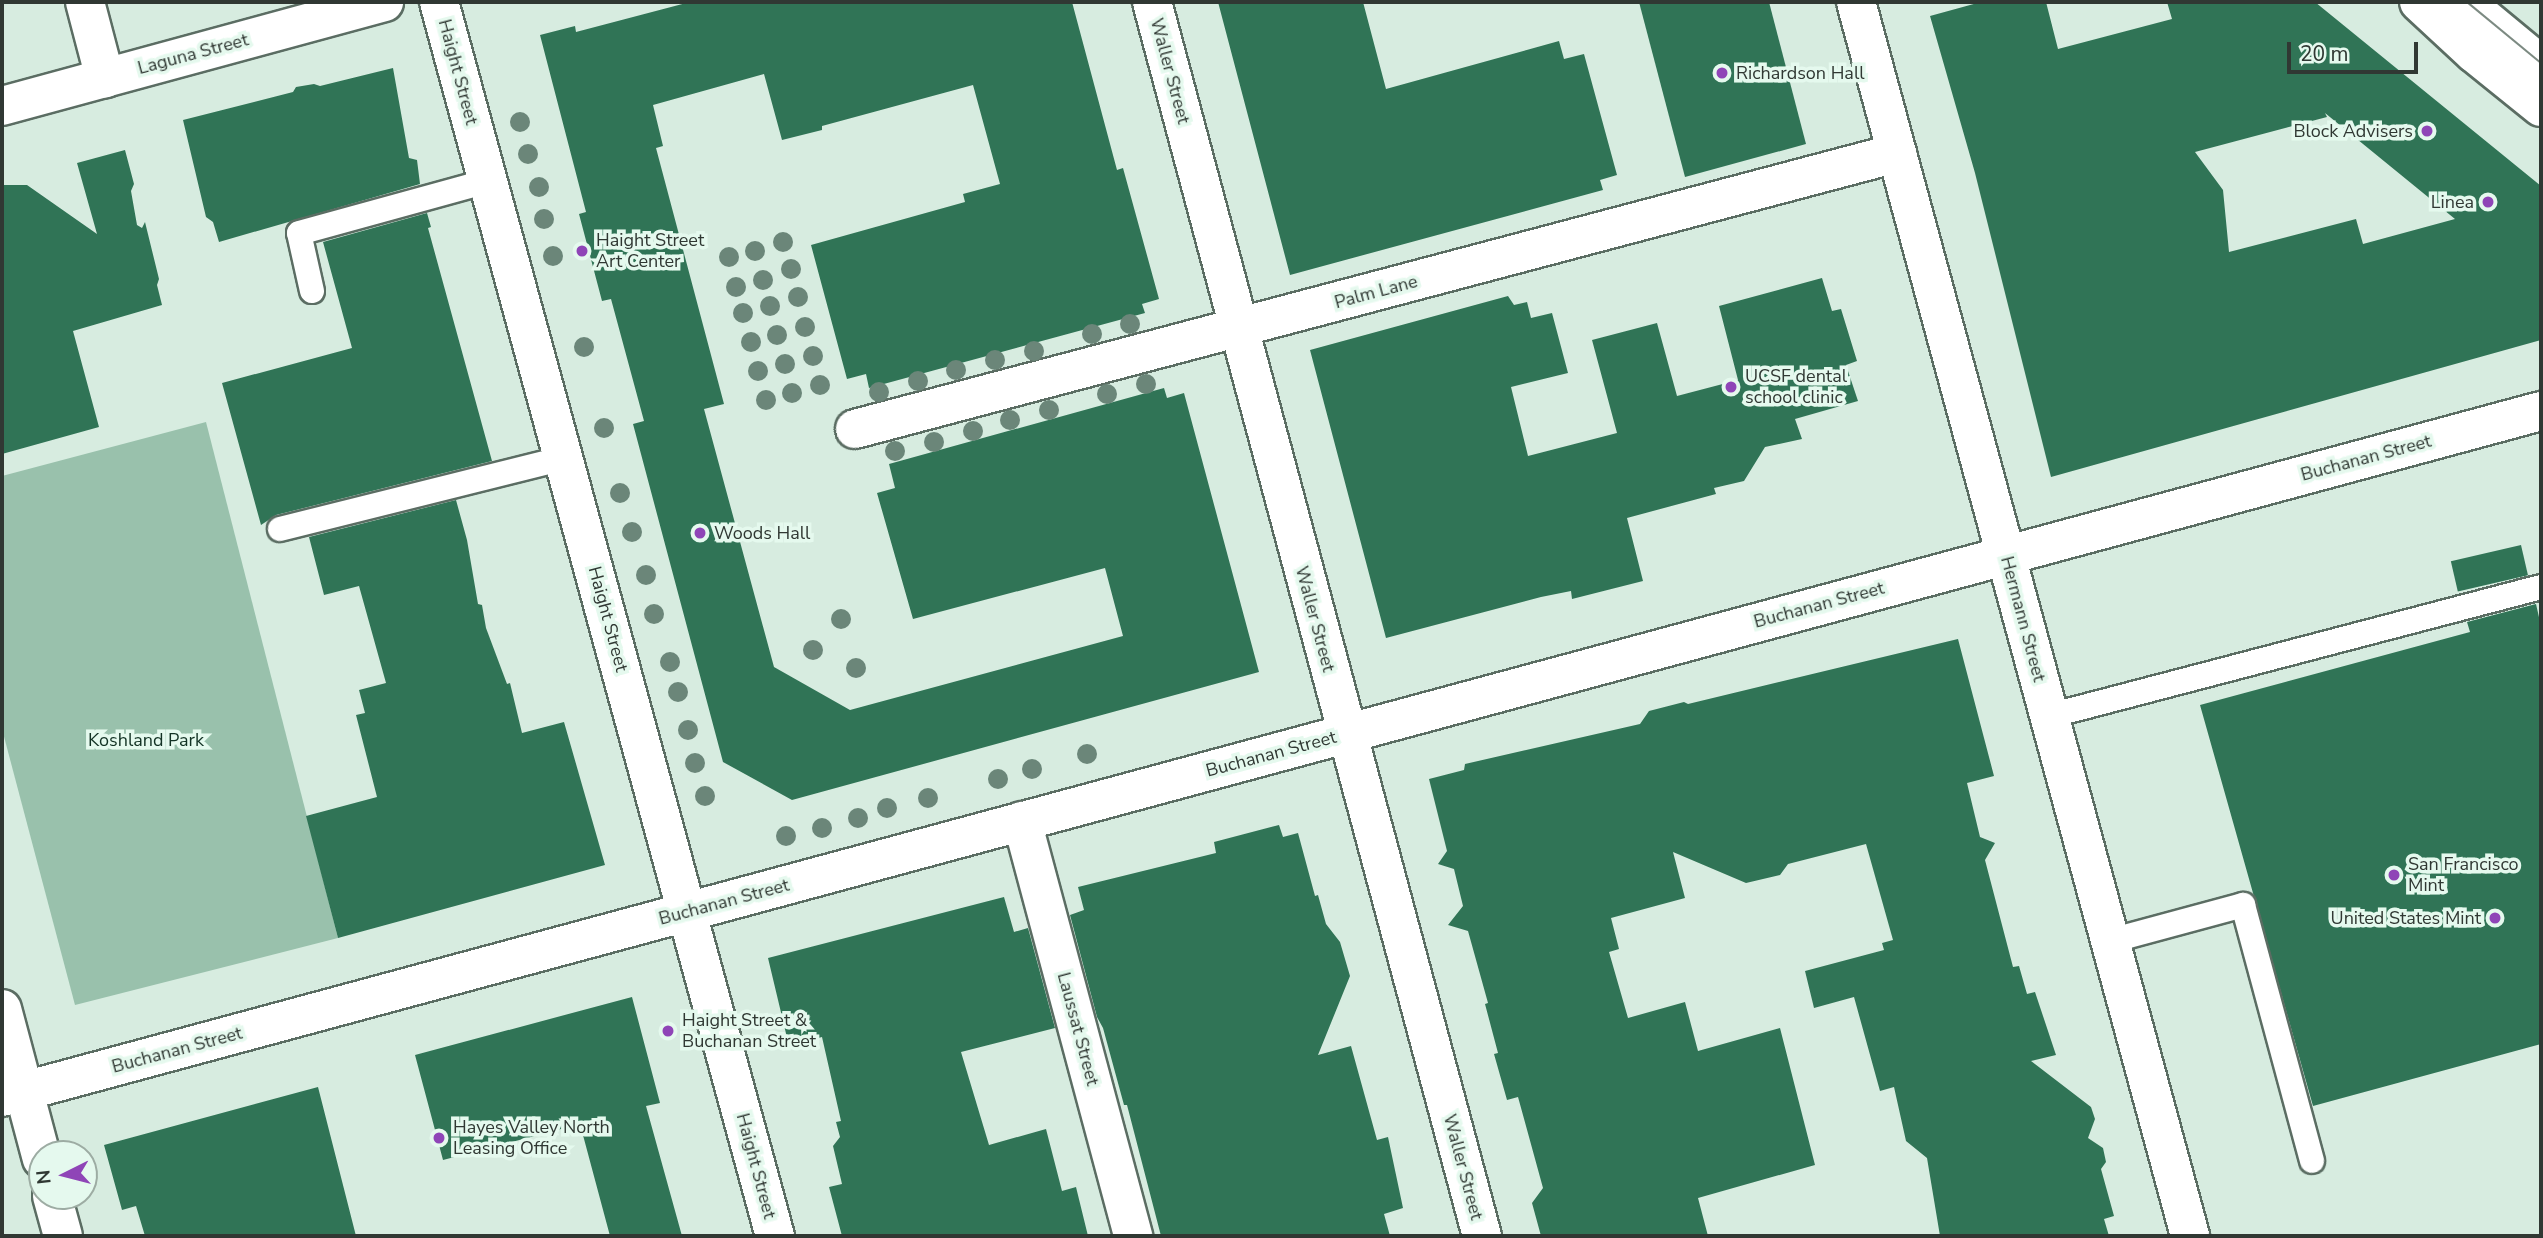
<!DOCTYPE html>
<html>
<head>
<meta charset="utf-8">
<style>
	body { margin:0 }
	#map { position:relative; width:2543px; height:1238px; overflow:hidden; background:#d7ece0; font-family:"Nunito Sans",sans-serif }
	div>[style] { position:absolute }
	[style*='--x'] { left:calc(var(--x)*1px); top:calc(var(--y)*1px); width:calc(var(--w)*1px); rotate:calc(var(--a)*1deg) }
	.green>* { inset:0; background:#99c1ac }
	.building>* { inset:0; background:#307456; transform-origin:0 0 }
	.roads { filter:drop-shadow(2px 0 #5b6d63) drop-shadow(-2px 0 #5b6d63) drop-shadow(0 2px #5b6d63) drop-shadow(0 -2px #5b6d63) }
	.lane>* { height:24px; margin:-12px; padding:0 12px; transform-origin:12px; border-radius:12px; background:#fff }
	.street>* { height:38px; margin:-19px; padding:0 19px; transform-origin:19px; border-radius:19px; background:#fff }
	.primary>* { height:38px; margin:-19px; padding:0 19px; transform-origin:19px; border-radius:19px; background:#fff }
	.tram>* { height:2px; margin:-1px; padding:0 1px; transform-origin:1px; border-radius:1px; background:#7c8a82 }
	.trees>* { width:20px; height:20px; margin:-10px; border-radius:50%; background:#6b8679 }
	.dots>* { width:19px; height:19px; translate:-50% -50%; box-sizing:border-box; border:4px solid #e5f9ee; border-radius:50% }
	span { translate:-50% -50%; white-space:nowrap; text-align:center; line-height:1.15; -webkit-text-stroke:7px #e5f9ee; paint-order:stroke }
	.street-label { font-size:18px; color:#303833 }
	.poi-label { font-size:18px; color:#303833 }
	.left { translate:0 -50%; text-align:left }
	.right { translate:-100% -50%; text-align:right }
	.park-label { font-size:18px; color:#133224 }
	.frame { position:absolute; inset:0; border:4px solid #303833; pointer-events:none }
	.north { position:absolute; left:28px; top:1140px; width:70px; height:70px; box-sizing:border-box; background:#e5f9ee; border:2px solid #9daca3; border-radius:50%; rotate:264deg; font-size:19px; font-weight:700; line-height:28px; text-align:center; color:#303833 }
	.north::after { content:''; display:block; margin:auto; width:24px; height:32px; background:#8f45b7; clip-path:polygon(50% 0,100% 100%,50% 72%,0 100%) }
	.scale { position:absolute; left:2287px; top:42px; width:131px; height:32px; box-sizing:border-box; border:4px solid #303833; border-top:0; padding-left:9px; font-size:21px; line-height:24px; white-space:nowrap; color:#303833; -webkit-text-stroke:5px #e5f9ee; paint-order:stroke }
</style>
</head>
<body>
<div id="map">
	<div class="green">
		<i style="clip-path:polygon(206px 422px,338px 938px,75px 1005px,2px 729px,2px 476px)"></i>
	</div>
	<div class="building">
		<i style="clip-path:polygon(690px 2px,1072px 2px,1117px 170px,1123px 168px,1159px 299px,1142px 304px,1145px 313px,869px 388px,866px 374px,847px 379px,811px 245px,965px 202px,963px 194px,1000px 184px,973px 85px,822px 126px,822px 130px,782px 140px,764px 74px,653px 105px,663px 146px,656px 148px,724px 404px,704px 409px,774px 667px,850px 710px,1123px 636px,1105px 568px,913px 619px,877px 493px,895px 488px,889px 464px,1164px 388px,1167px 398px,1184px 393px,1259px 672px,792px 800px,723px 762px,633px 424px,644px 421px,611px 299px,602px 301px,579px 214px,586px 212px,540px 35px,575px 26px,576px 32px)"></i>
		<i style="clip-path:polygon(1218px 2px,1363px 2px,1386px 89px,1559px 41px,1564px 59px,1584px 54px,1617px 175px,1600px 180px,1603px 190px,1290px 275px)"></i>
		<i style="clip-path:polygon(1639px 2px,1769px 2px,1806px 144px,1685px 177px)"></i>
		<i style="clip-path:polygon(evenodd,1981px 2px,2046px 2px,2058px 49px,2172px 19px,2167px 2px,2315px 2px,2541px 186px,2541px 340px,2051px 477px,1975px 173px,1930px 16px,1981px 2px,2325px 113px,2455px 219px,2363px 244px,2356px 219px,2229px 252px,2223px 190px,2195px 152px,2327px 117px,2325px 113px)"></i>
		<i style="clip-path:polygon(393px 68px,409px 158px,417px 160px,420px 184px,219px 242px,213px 222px,206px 217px,183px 120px,293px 92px,296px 87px,314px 84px,320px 86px)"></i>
		<i style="clip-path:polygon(125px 150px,134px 184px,131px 191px,137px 225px,142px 228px,145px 222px,159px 279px,157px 285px,162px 305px,73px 331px,99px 427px,2px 454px,2px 185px,27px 185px,97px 234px,77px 163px)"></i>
		<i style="clip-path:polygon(427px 213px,431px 227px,428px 228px,492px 461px,276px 515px,261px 525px,222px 383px,352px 348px,323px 242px)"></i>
		<i style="clip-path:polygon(1822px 278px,1832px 311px,1841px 309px,1857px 361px,1846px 365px,1858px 401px,1795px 419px,1802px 439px,1765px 447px,1744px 481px,1714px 488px,1716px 494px,1627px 518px,1643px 581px,1572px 599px,1571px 591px,1541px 597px,1386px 638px,1310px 350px,1508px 296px,1514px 305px,1527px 302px,1531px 318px,1552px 313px,1568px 373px,1511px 387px,1528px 456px,1617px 433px,1592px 340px,1657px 323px,1677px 396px,1738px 380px,1719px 306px)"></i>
		<i style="clip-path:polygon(456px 500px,467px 540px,478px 604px,482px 605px,486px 628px,507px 684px,510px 683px,522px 733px,564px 722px,605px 865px,338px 938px,306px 816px,377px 797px,356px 715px,365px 713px,359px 690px,386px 683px,359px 586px,324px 595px,309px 537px)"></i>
		<i style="left:2521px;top:545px;width:31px;height:72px;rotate:77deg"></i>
		<i style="clip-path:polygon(2536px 604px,2541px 626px,2541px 1044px,2313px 1106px,2200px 705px,2470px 632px,2467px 622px)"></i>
		<i style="clip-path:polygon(1958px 639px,1994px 776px,1967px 783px,1980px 837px,1995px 843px,1985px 860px,2013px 967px,2019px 966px,2027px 994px,2035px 992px,2056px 1055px,2031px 1061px,2091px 1107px,2095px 1119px,2088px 1138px,2103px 1148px,2106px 1162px,2101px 1169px,2114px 1216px,2104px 1219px,2109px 1236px,1940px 1236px,1927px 1158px,1906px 1141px,1894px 1087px,1880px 1091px,1854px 997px,1814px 1008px,1805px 971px,1884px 950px,1882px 943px,1893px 940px,1866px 844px,1788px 864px,1780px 875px,1746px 883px,1673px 852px,1685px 898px,1611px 918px,1619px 949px,1609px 952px,1628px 1018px,1685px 1002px,1698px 1051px,1780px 1028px,1815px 1165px,1698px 1198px,1708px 1236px,1541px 1236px,1532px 1203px,1543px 1188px,1518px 1097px,1507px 1100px,1494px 1054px,1498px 1053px,1485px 1004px,1488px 1003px,1468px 931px,1448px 925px,1463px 906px,1454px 869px,1438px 864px,1447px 851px,1429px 779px,1464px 770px,1465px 764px,1640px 724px,1649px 711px,1684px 702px,1688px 704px)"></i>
		<i style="clip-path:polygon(1279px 825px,1283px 837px,1298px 833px,1315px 896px,1318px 895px,1326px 924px,1340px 942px,1350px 976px,1318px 1055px,1351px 1046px,1377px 1140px,1388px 1137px,1403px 1208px,1384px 1214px,1390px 1236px,1161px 1236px,1127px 1105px,1124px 1105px,1103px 1028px,1097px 1017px,1070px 915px,1084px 910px,1078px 887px,1216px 853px,1214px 842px)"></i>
		<i style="clip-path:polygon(1004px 897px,1014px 932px,1028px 928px,1055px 1028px,961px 1052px,989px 1145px,1046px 1129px,1062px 1191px,1076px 1187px,1088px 1236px,842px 1236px,829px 1187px,842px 1184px,833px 1146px,840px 1137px,836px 1122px,841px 1121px,822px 1037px,789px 1046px,768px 958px)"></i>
		<i style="clip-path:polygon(632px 997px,660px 1103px,646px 1106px,682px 1236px,610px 1236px,580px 1124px,443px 1160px,415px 1055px)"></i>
		<i style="clip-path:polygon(318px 1087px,356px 1236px,145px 1236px,136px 1206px,122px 1210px,104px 1145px)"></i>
	</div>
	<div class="roads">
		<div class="lane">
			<i style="--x:312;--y:291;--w:59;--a:-102.6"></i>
			<i style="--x:299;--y:233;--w:196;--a:-15.4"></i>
			<i style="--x:280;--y:529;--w:293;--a:-14"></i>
			<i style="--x:2049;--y:716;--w:509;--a:-14.69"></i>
			<i style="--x:2110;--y:941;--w:138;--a:-15.1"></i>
			<i style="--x:2243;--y:905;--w:265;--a:74.9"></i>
		</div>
		<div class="street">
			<i style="--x:85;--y:2;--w:79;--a:75.3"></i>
			<i style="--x:439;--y:2;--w:1279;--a:74.77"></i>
			<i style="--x:1152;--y:2;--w:1277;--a:75.03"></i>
			<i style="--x:1856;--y:2;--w:1278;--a:74.85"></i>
			<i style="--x:2;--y:106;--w:396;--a:-15.2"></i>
			<i style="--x:855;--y:429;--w:1078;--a:-14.84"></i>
			<i style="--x:1022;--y:821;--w:430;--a:75"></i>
			<i style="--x:2;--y:1009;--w:155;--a:75.1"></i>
			<i style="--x:2;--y:1097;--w:2630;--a:-15.12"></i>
			<i style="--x:52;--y:1196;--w:41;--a:74.6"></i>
		</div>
		<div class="primary">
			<i style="--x:2419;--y:2;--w:75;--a:42.8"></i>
			<i style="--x:2474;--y:53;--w:86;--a:38.9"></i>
			<i style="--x:2465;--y:2;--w:99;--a:39.7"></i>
		</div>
	</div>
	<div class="tram">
		<i style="--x:2467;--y:2;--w:96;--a:39.5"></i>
	</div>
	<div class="trees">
		<i style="left:520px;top:122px"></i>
		<i style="left:528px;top:154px"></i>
		<i style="left:539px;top:187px"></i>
		<i style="left:544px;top:219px"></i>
		<i style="left:783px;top:242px"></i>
		<i style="left:755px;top:251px"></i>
		<i style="left:553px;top:256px"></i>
		<i style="left:729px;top:257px"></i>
		<i style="left:791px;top:269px"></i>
		<i style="left:763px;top:280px"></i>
		<i style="left:736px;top:287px"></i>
		<i style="left:798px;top:297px"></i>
		<i style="left:770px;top:306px"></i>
		<i style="left:743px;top:313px"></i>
		<i style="left:1130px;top:324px"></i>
		<i style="left:805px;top:327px"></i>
		<i style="left:1092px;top:334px"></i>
		<i style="left:777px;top:335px"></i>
		<i style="left:751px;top:342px"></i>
		<i style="left:584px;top:347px"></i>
		<i style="left:1034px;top:351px"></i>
		<i style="left:813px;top:356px"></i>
		<i style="left:995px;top:360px"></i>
		<i style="left:785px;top:364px"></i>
		<i style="left:956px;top:370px"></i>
		<i style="left:758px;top:371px"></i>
		<i style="left:918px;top:381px"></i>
		<i style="left:1146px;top:384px"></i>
		<i style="left:820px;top:385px"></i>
		<i style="left:879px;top:392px"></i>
		<i style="left:792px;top:393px"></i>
		<i style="left:1107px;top:394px"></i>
		<i style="left:766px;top:400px"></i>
		<i style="left:1049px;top:410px"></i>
		<i style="left:1010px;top:420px"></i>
		<i style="left:604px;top:428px"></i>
		<i style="left:973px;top:431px"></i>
		<i style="left:934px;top:442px"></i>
		<i style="left:895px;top:451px"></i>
		<i style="left:620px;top:493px"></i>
		<i style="left:632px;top:532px"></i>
		<i style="left:646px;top:575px"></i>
		<i style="left:654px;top:614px"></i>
		<i style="left:841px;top:619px"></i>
		<i style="left:813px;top:650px"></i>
		<i style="left:670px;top:662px"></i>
		<i style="left:856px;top:668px"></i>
		<i style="left:678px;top:692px"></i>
		<i style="left:688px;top:730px"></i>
		<i style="left:1087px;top:754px"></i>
		<i style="left:695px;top:763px"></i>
		<i style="left:1032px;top:769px"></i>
		<i style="left:998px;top:779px"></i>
		<i style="left:705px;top:796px"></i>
		<i style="left:928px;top:798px"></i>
		<i style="left:887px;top:808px"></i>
		<i style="left:858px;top:818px"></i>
		<i style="left:822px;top:828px"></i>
		<i style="left:786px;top:836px"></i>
	</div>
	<div class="dots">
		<i style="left:1722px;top:73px;background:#8f45b7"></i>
		<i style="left:2427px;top:131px;background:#8f45b7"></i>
		<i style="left:2488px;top:202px;background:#8f45b7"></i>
		<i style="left:582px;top:251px;background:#8f45b7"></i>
		<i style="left:1731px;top:387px;background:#8f45b7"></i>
		<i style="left:700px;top:533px;background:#8f45b7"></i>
		<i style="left:2394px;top:875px;background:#8f45b7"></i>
		<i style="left:2495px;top:918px;background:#8f45b7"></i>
		<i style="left:668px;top:1031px;background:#8f45b7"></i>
		<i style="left:439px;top:1138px;background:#8f45b7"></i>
	</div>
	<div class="street-label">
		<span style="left:193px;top:54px;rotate:-15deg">Laguna Street</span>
		<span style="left:1170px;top:71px;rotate:75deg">Waller Street</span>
		<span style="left:458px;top:72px;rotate:75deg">Haight Street</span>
		<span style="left:1376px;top:292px;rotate:-15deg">Palm Lane</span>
		<span style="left:2366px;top:458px;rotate:-15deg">Buchanan Street</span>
		<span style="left:1819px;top:605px;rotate:-15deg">Buchanan Street</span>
		<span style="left:608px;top:619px;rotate:75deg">Haight Street</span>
		<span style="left:1315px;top:619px;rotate:75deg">Waller Street</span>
		<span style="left:2023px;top:619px;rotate:75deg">Hermann Street</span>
		<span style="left:1271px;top:754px;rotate:-15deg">Buchanan Street</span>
		<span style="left:724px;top:902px;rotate:-15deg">Buchanan Street</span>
		<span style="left:1078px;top:1029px;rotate:75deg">Laussat Street</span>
		<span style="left:177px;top:1050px;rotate:-15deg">Buchanan Street</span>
		<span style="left:756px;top:1166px;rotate:75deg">Haight Street</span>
		<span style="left:1463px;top:1167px;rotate:75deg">Waller Street</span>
	</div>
	<div class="poi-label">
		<span class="left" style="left:1736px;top:73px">Richardson Hall</span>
		<span class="right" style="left:2413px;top:131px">Block Advisers</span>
		<span class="right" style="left:2474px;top:202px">Linea</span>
		<span class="left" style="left:596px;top:251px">Haight Street<br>Art Center</span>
		<span class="left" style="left:1745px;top:387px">UCSF dental<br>school clinic</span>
		<span class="left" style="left:714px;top:533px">Woods Hall</span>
		<span class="left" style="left:2408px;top:875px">San Francisco<br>Mint</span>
		<span class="right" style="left:2481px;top:918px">United States Mint</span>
		<span class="left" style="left:682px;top:1031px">Haight Street &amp;<br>Buchanan Street</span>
		<span class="left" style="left:453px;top:1138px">Hayes Valley North<br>Leasing Office</span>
	</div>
	<div class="park-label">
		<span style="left:146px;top:740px">Koshland Park</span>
	</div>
	<div class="frame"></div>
	<div class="north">N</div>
	<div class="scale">20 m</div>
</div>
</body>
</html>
